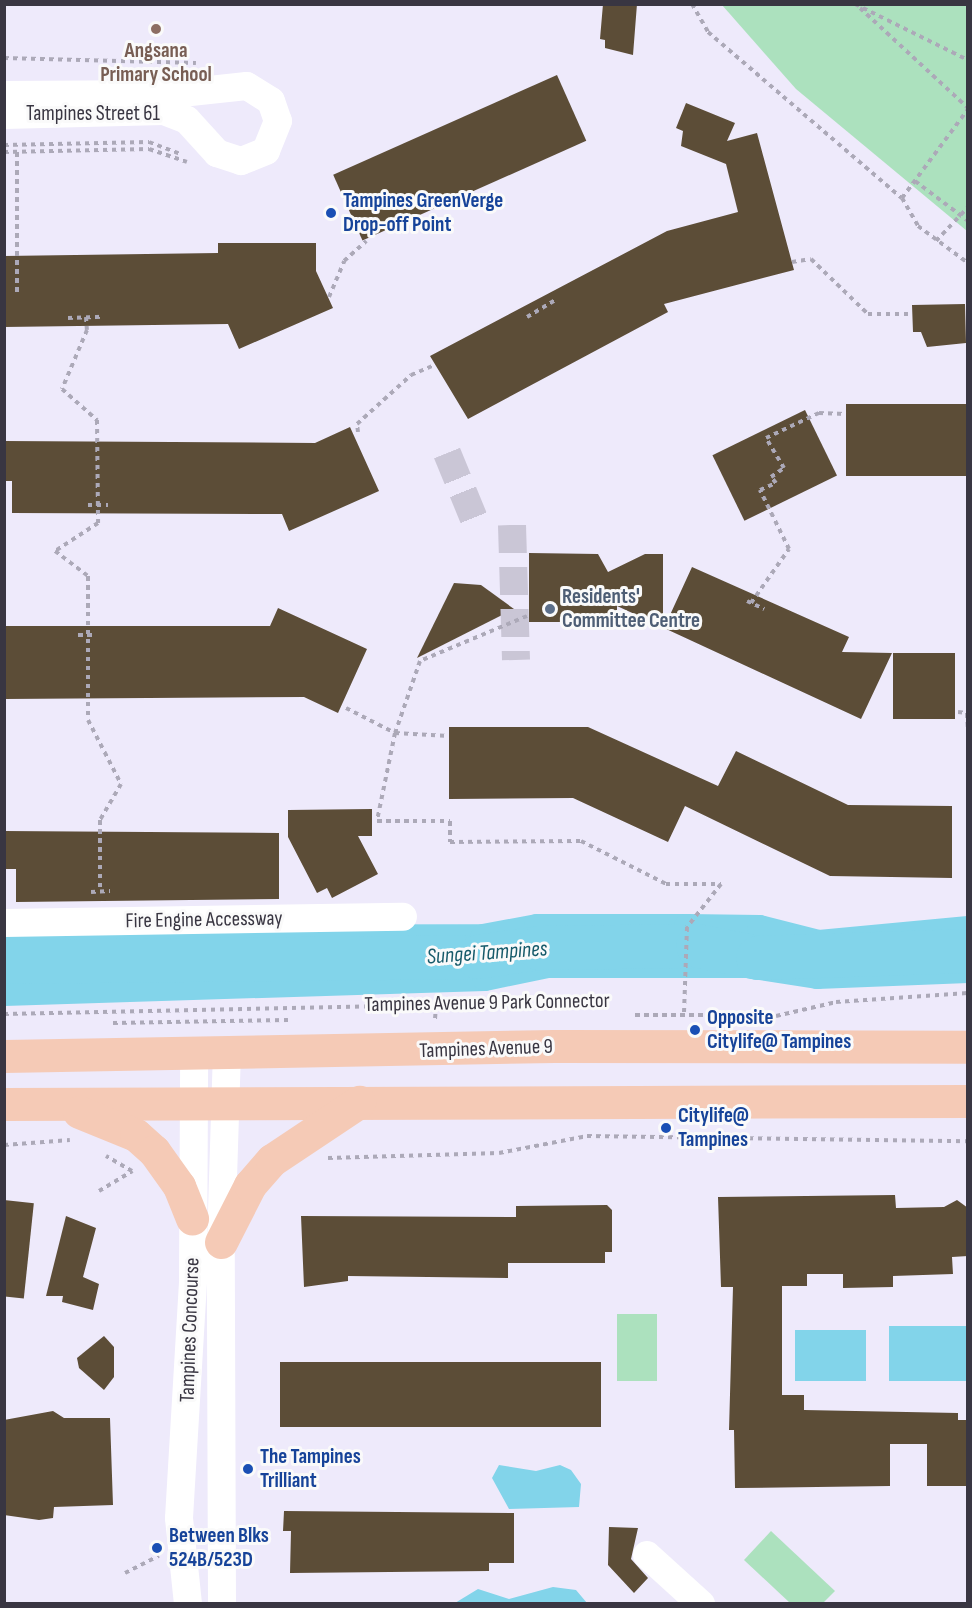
<!DOCTYPE html>
<html>
<head>
<meta charset="utf-8">
<style>
	body { margin:0 }
	#map { position:relative; width:972px; height:1608px; overflow:hidden; background:#eeeafb; font-family:"Sofia Sans Condensed",sans-serif }
	div>[style] { position:absolute }
	[style*='--x'] { left:calc(var(--x)*1px); top:calc(var(--y)*1px); width:calc(var(--w)*1px); rotate:calc(var(--a)*1deg) }
	.green>* { inset:0; background:#ace1be; transform-origin:0 0 }
	.water>* { inset:0; background:#82d4ea; transform-origin:0 0 }
	.canal>* { height:26px; margin:-13px; padding:0 13px; transform-origin:13px; border-radius:13px; background:#82d4ea }
	.river>* { height:44px; margin:-22px; padding:0 22px; transform-origin:22px; border-radius:22px; background:#82d4ea }
	.building>* { inset:0; background:#5c4d37; transform-origin:0 0 }
	.minor-tunnel>* { height:28px; margin-top:-14px; transform-origin:0; background:repeating-linear-gradient(90deg,#cac6d6 0 28px,transparent 0 42px) }
	.path>* { height:4px; margin-top:-2px; transform-origin:0; background:repeating-linear-gradient(90deg,#aca9b8 0 4.5px,transparent 0 9px) }
	.minor>* { height:28px; margin:-14px; padding:0 14px; transform-origin:14px; border-radius:14px; background:#fff }
	.major>* { height:33px; margin:-16.5px; padding:0 16.5px; transform-origin:16.5px; border-radius:16.5px; background:#f5cab6 }
	.dots>* { width:16px; height:16px; translate:-50% -50%; box-sizing:border-box; border:3px solid #fafafa; border-radius:50% }
	span { translate:-50% -50%; white-space:nowrap; text-align:center; line-height:1.15; -webkit-text-stroke:6px #fafafa; paint-order:stroke }
	.education-label { font-size:21px; color:#785e54; font-weight:700 }
	.street-label { font-size:21px; color:#393642 }
	.transit-label { font-size:21px; color:#164399; font-weight:700 }
	.left { translate:0 -50%; text-align:left }
	.service-label { font-size:21px; color:#4e5e75; font-weight:700 }
	.water-label { font-size:22px; color:#165a6a; font-style:italic }
	.frame { position:absolute; inset:0; border:6px solid #393642; pointer-events:none }
</style>
</head>
<body>
<div id="map">
	<div class="green">
		<i style="clip-path:polygon(722px 5px,967px 5px,967px 231px,796px 89px)"></i>
		<i style="left:617px;top:1314px;width:40px;height:67px"></i>
		<i style="clip-path:polygon(771px 1531px,835px 1591px,823px 1603px,790px 1603px,744px 1560px)"></i>
	</div>
	<div class="water">
		<i style="left:889px;top:1326px;width:78px;height:55px"></i>
		<i style="left:795px;top:1330px;width:71px;height:51px"></i>
		<i style="clip-path:polygon(499px 1465px,536px 1471px,560px 1465px,571px 1470px,581px 1484px,579px 1507px,509px 1509px,492px 1478px)"></i>
		<i style="clip-path:polygon(553px 1587px,576px 1590px,587px 1603px,455px 1603px,478px 1589px,509px 1599px)"></i>
	</div>
	<div class="canal">
		<i style="--x:4;--y:938;--w:479;--a:-0.1"></i>
		<i style="--x:483;--y:937;--w:55;--a:-10.5"></i>
		<i style="--x:537;--y:927;--w:150;--a:0"></i>
		<i style="--x:687;--y:927;--w:73;--a:0.8"></i>
		<i style="--x:760;--y:928;--w:61;--a:14.3"></i>
		<i style="--x:819;--y:943;--w:150;--a:-5.4"></i>
		<i style="--x:4;--y:993;--w:481;--a:-1.8"></i>
		<i style="--x:485;--y:978;--w:64;--a:-11.7"></i>
		<i style="--x:548;--y:965;--w:199;--a:0"></i>
		<i style="--x:747;--y:965;--w:71;--a:8.9"></i>
		<i style="--x:817;--y:976;--w:151;--a:-2.3"></i>
	</div>
	<div class="river">
		<i style="--x:4;--y:962;--w:474;--a:-0.6"></i>
		<i style="--x:478;--y:957;--w:62;--a:-8.4"></i>
		<i style="--x:539;--y:948;--w:159;--a:-0.7"></i>
		<i style="--x:698;--y:946;--w:61;--a:11.3"></i>
		<i style="--x:758;--y:958;--w:210;--a:-1.9"></i>
	</div>
	<div class="building">
		<i style="clip-path:polygon(603px 4px,637px 4px,633px 55px,605px 48px,605px 40px,600px 39px)"></i>
		<i style="left:557px;top:75px;width:72px;height:245px;rotate:66deg"></i>
		<i style="clip-path:polygon(686px 103px,735px 123px,727px 141px,757px 133px,794px 270px,664px 304px,668px 312px,468px 419px,430px 356px,667px 231px,738px 212px,726px 164px,681px 146px,683px 131px,676px 128px)"></i>
		<i style="clip-path:polygon(218px 243px,316px 243px,316px 271px,333px 308px,239px 349px,228px 324px,4px 327px,4px 256px,218px 253px)"></i>
		<i style="clip-path:polygon(965px 304px,966px 343px,927px 347px,921px 332px,913px 332px,912px 305px)"></i>
		<i style="left:846px;top:404px;width:122px;height:72px"></i>
		<i style="left:805px;top:410px;width:73px;height:103px;rotate:64deg"></i>
		<i style="clip-path:polygon(350px 427px,379px 491px,289px 531px,282px 514px,12px 513px,12px 481px,4px 481px,4px 441px,315px 443px)"></i>
		<i style="clip-path:polygon(529px 553px,598px 554px,608px 572px,645px 554px,663px 554px,663px 627px,617px 606px,617px 622px,529px 622px)"></i>
		<i style="clip-path:polygon(692px 567px,849px 637px,842px 652px,892px 653px,861px 719px,664px 628px)"></i>
		<i style="clip-path:polygon(454px 583px,481px 585px,514px 609px,417px 658px)"></i>
		<i style="clip-path:polygon(278px 608px,367px 649px,338px 713px,304px 697px,4px 699px,4px 626px,270px 626px)"></i>
		<i style="left:893px;top:653px;width:62px;height:66px"></i>
		<i style="clip-path:polygon(449px 727px,588px 727px,718px 786px,736px 751px,848px 805px,952px 806px,952px 878px,830px 876px,685px 806px,668px 842px,573px 798px,449px 799px)"></i>
		<i style="clip-path:polygon(372px 809px,372px 836px,358px 836px,378px 874px,332px 898px,327px 888px,317px 893px,288px 837px,288px 810px)"></i>
		<i style="clip-path:polygon(4px 831px,279px 833px,279px 899px,16px 902px,16px 869px,4px 869px)"></i>
		<i style="clip-path:polygon(895px 1195px,896px 1208px,944px 1207px,957px 1200px,968px 1208px,968px 1256px,952px 1257px,953px 1274px,893px 1276px,893px 1287px,843px 1288px,843px 1274px,807px 1274px,807px 1286px,782px 1286px,782px 1395px,804px 1395px,804px 1410px,958px 1413px,958px 1420px,968px 1420px,968px 1486px,927px 1486px,927px 1444px,890px 1444px,890px 1486px,735px 1488px,734px 1430px,729px 1430px,733px 1287px,721px 1287px,718px 1197px)"></i>
		<i style="left:4px;top:1200px;width:30px;height:96px;rotate:6deg"></i>
		<i style="clip-path:polygon(607px 1205px,612px 1210px,612px 1252px,605px 1252px,605px 1263px,508px 1263px,508px 1278px,348px 1276px,348px 1281px,304px 1287px,301px 1216px,516px 1217px,516px 1206px)"></i>
		<i style="clip-path:polygon(66px 1216px,96px 1228px,83px 1277px,99px 1284px,93px 1310px,62px 1302px,63px 1296px,46px 1296px)"></i>
		<i style="clip-path:polygon(104px 1336px,114px 1347px,114px 1377px,104px 1390px,79px 1368px,77px 1358px)"></i>
		<i style="left:280px;top:1362px;width:321px;height:65px"></i>
		<i style="clip-path:polygon(53px 1411px,64px 1418px,110px 1418px,113px 1505px,54px 1507px,53px 1518px,39px 1520px,4px 1515px,4px 1420px)"></i>
		<i style="clip-path:polygon(284px 1511px,514px 1513px,514px 1563px,489px 1563px,489px 1571px,290px 1573px,291px 1531px,283px 1531px)"></i>
		<i style="clip-path:polygon(609px 1527px,638px 1528px,631px 1559px,648px 1578px,634px 1593px,608px 1565px)"></i>
	</div>
	<div class="minor-tunnel">
		<i style="--x:447;--y:453;--w:79;--a:67.7"></i>
		<i style="--x:512;--y:525;--w:135;--a:88.3"></i>
	</div>
	<div class="path">
		<i style="--x:692;--y:4;--w:32;--a:60"></i>
		<i style="--x:708;--y:32;--w:255;--a:40.6"></i>
		<i style="--x:902;--y:198;--w:32;--a:60"></i>
		<i style="--x:918;--y:226;--w:62;--a:36.5"></i>
		<i style="--x:855;--y:4;--w:126;--a:26.4"></i>
		<i style="--x:860;--y:8;--w:147;--a:42.8"></i>
		<i style="--x:4;--y:58;--w:192;--a:1.5"></i>
		<i style="--x:4;--y:145;--w:145;--a:-1.2"></i>
		<i style="--x:149;--y:142;--w:34;--a:21"></i>
		<i style="--x:4;--y:152;--w:145;--a:-1.2"></i>
		<i style="--x:149;--y:149;--w:40;--a:18.9"></i>
		<i style="--x:17;--y:152;--w:140;--a:90"></i>
		<i style="--x:915;--y:181;--w:66;--a:37"></i>
		<i style="--x:902;--y:198;--w:111;--a:-53.4"></i>
		<i style="--x:936;--y:241;--w:47;--a:-46.7"></i>
		<i style="--x:792;--y:262;--w:19;--a:-9"></i>
		<i style="--x:811;--y:259;--w:79;--a:44"></i>
		<i style="--x:868;--y:314;--w:41;--a:0"></i>
		<i style="--x:329;--y:297;--w:39;--a:-67"></i>
		<i style="--x:344;--y:261;--w:30;--a:-42"></i>
		<i style="--x:86;--y:317;--w:13;--a:86"></i>
		<i style="--x:87;--y:330;--w:64;--a:113"></i>
		<i style="--x:62;--y:389;--w:47;--a:41.5"></i>
		<i style="--x:97;--y:420;--w:103;--a:89.4"></i>
		<i style="--x:98;--y:523;--w:51;--a:146.9"></i>
		<i style="--x:55;--y:551;--w:41;--a:37.1"></i>
		<i style="--x:88;--y:576;--w:144;--a:90"></i>
		<i style="--x:88;--y:720;--w:72;--a:62.7"></i>
		<i style="--x:121;--y:784;--w:42;--a:120.3"></i>
		<i style="--x:100;--y:820;--w:72;--a:90"></i>
		<i style="--x:527;--y:317;--w:35;--a:-31"></i>
		<i style="--x:68;--y:318;--w:35;--a:-2"></i>
		<i style="--x:358;--y:432;--w:8;--a:-97"></i>
		<i style="--x:357;--y:424;--w:73;--a:-42.2"></i>
		<i style="--x:411;--y:375;--w:25;--a:-23"></i>
		<i style="--x:88;--y:505;--w:20;--a:0"></i>
		<i style="--x:747;--y:601;--w:19;--a:25"></i>
		<i style="--x:751;--y:603;--w:66;--a:-54.9"></i>
		<i style="--x:789;--y:549;--w:66;--a:-116.2"></i>
		<i style="--x:760;--y:490;--w:17;--a:-24"></i>
		<i style="--x:776;--y:483;--w:8;--a:-130"></i>
		<i style="--x:771;--y:477;--w:16;--a:-35"></i>
		<i style="--x:784;--y:468;--w:35;--a:-121"></i>
		<i style="--x:766;--y:438;--w:59;--a:-25.3"></i>
		<i style="--x:819;--y:413;--w:27;--a:2"></i>
		<i style="--x:527;--y:616;--w:116;--a:157.2"></i>
		<i style="--x:420;--y:661;--w:76;--a:109.1"></i>
		<i style="--x:395;--y:733;--w:90;--a:101.6"></i>
		<i style="--x:377;--y:821;--w:73;--a:0"></i>
		<i style="--x:450;--y:821;--w:21;--a:90"></i>
		<i style="--x:450;--y:842;--w:131;--a:-0.4"></i>
		<i style="--x:581;--y:841;--w:95;--a:26.8"></i>
		<i style="--x:666;--y:884;--w:55;--a:0"></i>
		<i style="--x:721;--y:884;--w:55;--a:128.3"></i>
		<i style="--x:687;--y:927;--w:87;--a:92"></i>
		<i style="--x:78;--y:635;--w:18;--a:0"></i>
		<i style="--x:346;--y:708;--w:55;--a:27"></i>
		<i style="--x:395;--y:733;--w:54;--a:3.2"></i>
		<i style="--x:958;--y:712;--w:9;--a:6"></i>
		<i style="--x:967;--y:713;--w:18;--a:87"></i>
		<i style="--x:91;--y:892;--w:19;--a:-3"></i>
		<i style="--x:4;--y:1014;--w:432;--a:-1.2"></i>
		<i style="--x:436;--y:1005;--w:14;--a:94"></i>
		<i style="--x:635;--y:1015;--w:124;--a:0"></i>
		<i style="--x:776;--y:1016;--w:62;--a:-13.1"></i>
		<i style="--x:836;--y:1002;--w:132;--a:-3.9"></i>
		<i style="--x:113;--y:1023;--w:175;--a:-1"></i>
		<i style="--x:4;--y:1145;--w:66;--a:-4.3"></i>
		<i style="--x:328;--y:1158;--w:171;--a:-1.7"></i>
		<i style="--x:499;--y:1153;--w:90;--a:-10.9"></i>
		<i style="--x:587;--y:1136;--w:381;--a:0.8"></i>
		<i style="--x:99;--y:1191;--w:39;--a:-31"></i>
		<i style="--x:132;--y:1171;--w:30;--a:-150"></i>
		<i style="--x:125;--y:1573;--w:38;--a:-27"></i>
	</div>
	<div class="minor">
		<i style="--x:4;--y:95;--w:168;--a:-0.3"></i>
		<i style="--x:172;--y:94;--w:75;--a:-6.1"></i>
		<i style="--x:247;--y:86;--w:28;--a:32"></i>
		<i style="--x:271;--y:101;--w:21;--a:71"></i>
		<i style="--x:278;--y:121;--w:32;--a:112"></i>
		<i style="--x:266;--y:151;--w:27;--a:158"></i>
		<i style="--x:241;--y:161;--w:25;--a:-162"></i>
		<i style="--x:217;--y:153;--w:45;--a:-132.3"></i>
		<i style="--x:187;--y:120;--w:25;--a:-159"></i>
		<i style="--x:164;--y:111;--w:160;--a:178.6"></i>
		<i style="--x:4;--y:923;--w:399;--a:-0.9"></i>
		<i style="--x:647;--y:1555;--w:73;--a:42.2"></i>
		<i style="--x:188;--y:1604;--w:86;--a:-96"></i>
		<i style="--x:179;--y:1518;--w:238;--a:-86.6"></i>
		<i style="--x:193;--y:1280;--w:224;--a:-89.7"></i>
		<i style="--x:222;--y:1604;--w:362;--a:-90.2"></i>
		<i style="--x:221;--y:1242;--w:186;--a:-88.2"></i>
	</div>
	<div class="major">
		<i style="--x:4;--y:1056;--w:550;--a:-1.04"></i>
		<i style="--x:554;--y:1046;--w:414;--a:0.1"></i>
		<i style="--x:4;--y:1104;--w:964;--a:-0.18"></i>
		<i style="--x:79;--y:1112;--w:61;--a:22"></i>
		<i style="--x:136;--y:1135;--w:24;--a:42"></i>
		<i style="--x:154;--y:1151;--w:43;--a:54.5"></i>
		<i style="--x:179;--y:1186;--w:35;--a:68"></i>
		<i style="--x:221;--y:1242;--w:64;--a:-63"></i>
		<i style="--x:250;--y:1185;--w:33;--a:-49"></i>
		<i style="--x:272;--y:1160;--w:105;--a:-33.7"></i>
	</div>
	<div class="dots">
		<i style="left:156px;top:29px;background:#8d6e63"></i>
		<i style="left:331px;top:213px;background:#1a4fb4"></i>
		<i style="left:550px;top:609px;background:#5c6f8a"></i>
		<i style="left:695px;top:1030px;background:#1a4fb4"></i>
		<i style="left:666px;top:1128px;background:#1a4fb4"></i>
		<i style="left:248px;top:1469px;background:#1a4fb4"></i>
		<i style="left:157px;top:1548px;background:#1a4fb4"></i>
	</div>
	<div class="education-label">
		<span style="left:156px;top:63px">Angsana<br>Primary School</span>
	</div>
	<div class="street-label">
		<span style="left:93px;top:114px">Tampines Street 61</span>
		<span style="left:204px;top:920px;rotate:-1deg">Fire Engine Accessway</span>
		<span style="left:487px;top:1003px;rotate:-1deg">Tampines Avenue 9 Park Connector</span>
		<span style="left:486px;top:1049px;rotate:-2deg">Tampines Avenue 9</span>
		<span style="left:190px;top:1330px;rotate:-88deg">Tampines Concourse</span>
	</div>
	<div class="transit-label">
		<span class="left" style="left:343px;top:213px">Tampines GreenVerge<br>Drop-off Point</span>
		<span class="left" style="left:707px;top:1030px">Opposite<br>Citylife@ Tampines</span>
		<span class="left" style="left:678px;top:1128px">Citylife@<br>Tampines</span>
		<span class="left" style="left:260px;top:1469px">The Tampines<br>Trilliant</span>
		<span class="left" style="left:169px;top:1548px">Between Blks<br>524B/523D</span>
	</div>
	<div class="service-label">
		<span class="left" style="left:562px;top:609px">Residents'<br>Committee Centre</span>
	</div>
	<div class="water-label">
		<span style="left:487px;top:953px;rotate:-4deg">Sungei Tampines</span>
	</div>
	<div class="frame"></div>
</div>
</body>
</html>
